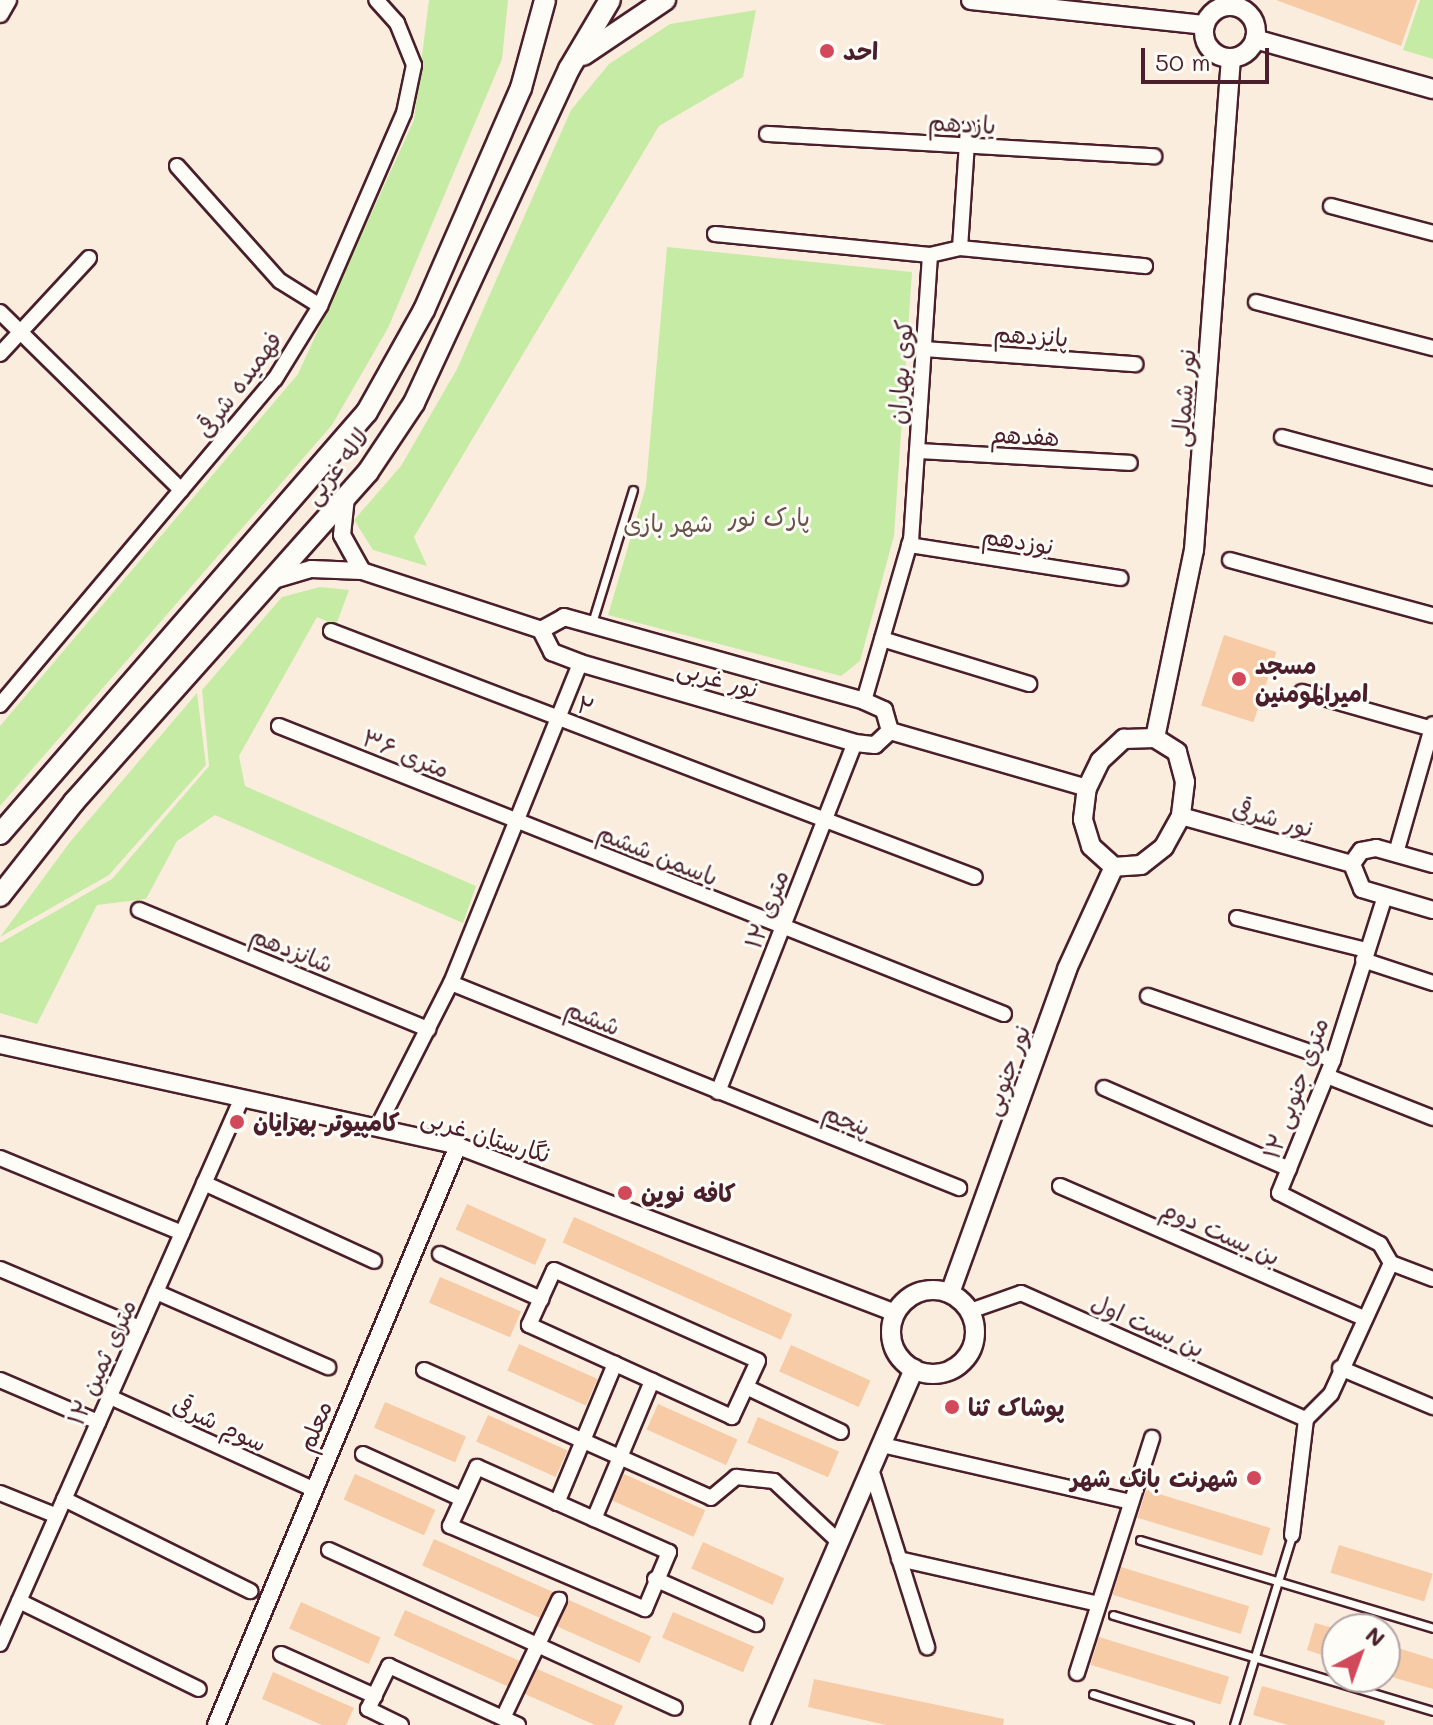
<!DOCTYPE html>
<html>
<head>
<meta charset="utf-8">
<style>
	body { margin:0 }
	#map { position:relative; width:1433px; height:1725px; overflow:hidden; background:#fbedde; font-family:Mali,"Playpen Sans Arabic",sans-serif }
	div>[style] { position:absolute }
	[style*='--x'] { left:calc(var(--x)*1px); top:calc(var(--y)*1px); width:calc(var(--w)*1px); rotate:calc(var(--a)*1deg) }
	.green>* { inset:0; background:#c6eba5 }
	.building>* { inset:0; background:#f6cba5; transform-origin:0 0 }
	.roads { filter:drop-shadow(2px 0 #4a1f2b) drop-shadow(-2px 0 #4a1f2b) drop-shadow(0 2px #4a1f2b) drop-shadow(0 -2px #4a1f2b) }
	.service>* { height:7px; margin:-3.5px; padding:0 3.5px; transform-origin:3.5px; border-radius:3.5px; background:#fdfcf7 }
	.minor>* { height:14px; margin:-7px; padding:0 7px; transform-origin:7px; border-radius:7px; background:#fdfcf7 }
	.tertiary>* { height:16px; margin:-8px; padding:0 8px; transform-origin:8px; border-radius:8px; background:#fdfcf7 }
	.secondary>* { height:18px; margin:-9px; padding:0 9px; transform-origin:9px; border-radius:9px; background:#fdfcf7 }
	.secondary>.ring { margin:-9px; padding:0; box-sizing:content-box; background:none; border:18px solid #fdfcf7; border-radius:50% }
	.primary>* { height:20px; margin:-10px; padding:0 10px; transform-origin:10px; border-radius:10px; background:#fdfcf7 }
	.dots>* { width:22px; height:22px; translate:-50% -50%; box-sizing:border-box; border:4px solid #fdfcf7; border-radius:50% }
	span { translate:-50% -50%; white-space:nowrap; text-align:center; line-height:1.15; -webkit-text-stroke:6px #fdfcf7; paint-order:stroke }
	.poi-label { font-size:24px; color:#4a1f2b; font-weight:700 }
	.left { translate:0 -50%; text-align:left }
	.right { translate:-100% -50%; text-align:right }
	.street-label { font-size:24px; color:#4a1f2b }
	.park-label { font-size:24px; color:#69524a }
	.north { position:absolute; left:1321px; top:1613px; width:80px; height:80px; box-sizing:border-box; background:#fdfcf7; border:2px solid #b5a4a5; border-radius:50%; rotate:41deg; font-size:22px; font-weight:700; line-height:32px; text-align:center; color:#4a1f2b }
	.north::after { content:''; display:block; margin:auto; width:28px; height:36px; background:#d1495b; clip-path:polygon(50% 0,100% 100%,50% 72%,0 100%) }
	.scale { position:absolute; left:1141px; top:48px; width:128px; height:36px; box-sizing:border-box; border:4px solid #4a1f2b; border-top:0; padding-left:10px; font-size:24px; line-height:28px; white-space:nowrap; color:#4a1f2b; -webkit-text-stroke:6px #fdfcf7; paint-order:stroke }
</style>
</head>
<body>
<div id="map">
	<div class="green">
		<i style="clip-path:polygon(429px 0,508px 0,502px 59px,388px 328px,332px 425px,0 806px,0 726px,298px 374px,414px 120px)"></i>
		<i style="clip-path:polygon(1420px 0,1433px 0,1433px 59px,1403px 50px)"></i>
		<i style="clip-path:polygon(756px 10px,743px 77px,659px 126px,414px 537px,427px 566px,373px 550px,354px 520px,401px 466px,457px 369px,571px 110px,609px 64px,670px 24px)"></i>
		<i style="clip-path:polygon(667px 247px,912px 272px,894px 536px,860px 661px,841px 676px,608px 615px,646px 486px)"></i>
		<i style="clip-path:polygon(320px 587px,349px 590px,336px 625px,317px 617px,239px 756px,245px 786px,476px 886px,463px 923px,215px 815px,177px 841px,146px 899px,97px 905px,37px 1024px,0 1013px,0 943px,112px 879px,209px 766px,202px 690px,282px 597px)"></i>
		<i style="clip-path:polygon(197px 693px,206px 765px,109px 875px,0 937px,70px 842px)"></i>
	</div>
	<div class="building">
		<i style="clip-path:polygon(1276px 0,1417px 0,1401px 46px)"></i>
		<i style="left:1224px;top:635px;width:55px;height:74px;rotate:18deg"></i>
		<i style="left:467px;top:1204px;width:87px;height:28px;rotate:24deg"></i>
		<i style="left:574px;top:1217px;width:239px;height:28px;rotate:24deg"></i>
		<i style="left:440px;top:1277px;width:88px;height:28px;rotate:23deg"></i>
		<i style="left:519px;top:1344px;width:86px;height:29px;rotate:24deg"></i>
		<i style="left:791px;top:1345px;width:87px;height:29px;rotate:24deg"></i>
		<i style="left:385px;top:1402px;width:88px;height:28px;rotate:23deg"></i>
		<i style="left:658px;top:1404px;width:87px;height:28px;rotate:24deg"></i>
		<i style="left:488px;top:1415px;width:87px;height:29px;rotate:24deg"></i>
		<i style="left:758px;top:1417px;width:88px;height:28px;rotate:23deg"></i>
		<i style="left:355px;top:1474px;width:88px;height:28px;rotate:24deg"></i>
		<i style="left:624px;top:1474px;width:89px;height:29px;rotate:24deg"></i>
		<i style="left:1146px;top:1490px;width:130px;height:29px;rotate:17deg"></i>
		<i style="left:434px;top:1539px;width:131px;height:29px;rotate:24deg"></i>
		<i style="left:703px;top:1542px;width:89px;height:29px;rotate:24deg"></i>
		<i style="left:1339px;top:1545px;width:98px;height:29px;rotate:17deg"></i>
		<i style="left:1121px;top:1567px;width:134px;height:29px;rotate:17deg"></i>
		<i style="left:569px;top:1600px;width:90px;height:29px;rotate:24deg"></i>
		<i style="left:301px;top:1602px;width:87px;height:29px;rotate:24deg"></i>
		<i style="left:405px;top:1610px;width:125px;height:28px;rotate:24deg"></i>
		<i style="left:673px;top:1612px;width:88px;height:28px;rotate:23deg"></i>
		<i style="clip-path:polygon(1315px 1623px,1337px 1629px,1337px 1660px,1307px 1650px)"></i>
		<i style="left:1099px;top:1637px;width:136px;height:29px;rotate:17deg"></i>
		<i style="clip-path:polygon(1385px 1644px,1433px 1659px,1433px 1689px,1385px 1675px)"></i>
		<i style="clip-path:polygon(537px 1669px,623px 1706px,614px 1725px,595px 1725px,525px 1694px)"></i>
		<i style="clip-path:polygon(273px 1672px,354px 1708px,346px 1725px,322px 1725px,262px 1699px)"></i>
		<i style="clip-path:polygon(814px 1679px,1004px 1719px,1003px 1725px,886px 1725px,808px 1707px)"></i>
		<i style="clip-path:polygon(1262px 1686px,1385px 1721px,1384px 1725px,1288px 1725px,1253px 1715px)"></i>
	</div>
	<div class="roads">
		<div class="service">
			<i style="--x:592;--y:623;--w:139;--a:-72.9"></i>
			<i style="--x:1140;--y:1540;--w:306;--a:16.7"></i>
			<i style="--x:1113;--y:1615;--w:334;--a:16.7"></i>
			<i style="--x:1093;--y:1694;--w:101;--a:17.9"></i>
			<i style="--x:1234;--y:1725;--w:199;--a:-73"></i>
		</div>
		<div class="minor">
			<i style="--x:767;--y:134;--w:388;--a:3.3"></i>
			<i style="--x:177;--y:166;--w:154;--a:48.2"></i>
			<i style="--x:280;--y:281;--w:47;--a:32"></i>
			<i style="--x:1331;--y:206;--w:106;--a:14.8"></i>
			<i style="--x:715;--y:234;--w:216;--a:5.6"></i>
			<i style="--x:930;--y:255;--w:285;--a:93.8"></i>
			<i style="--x:911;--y:539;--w:169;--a:106.2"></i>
			<i style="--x:960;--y:248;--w:186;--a:5.6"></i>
			<i style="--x:930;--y:255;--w:31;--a:-13"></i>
			<i style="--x:960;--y:248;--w:119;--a:-86.2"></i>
			<i style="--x:1256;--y:302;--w:183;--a:14.6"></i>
			<i style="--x:0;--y:312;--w:254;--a:44.5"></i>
			<i style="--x:924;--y:349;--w:212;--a:4.1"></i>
			<i style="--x:0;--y:354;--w:131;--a:-47.2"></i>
			<i style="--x:1282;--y:437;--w:156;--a:15.2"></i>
			<i style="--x:917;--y:451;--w:213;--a:3.2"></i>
			<i style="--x:909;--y:545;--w:214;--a:8.9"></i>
			<i style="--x:1230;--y:560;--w:210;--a:15.2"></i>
			<i style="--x:331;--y:631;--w:689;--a:20.91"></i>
			<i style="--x:882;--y:639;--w:154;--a:17"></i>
			<i style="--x:1302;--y:692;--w:136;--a:15.8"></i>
			<i style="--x:0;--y:705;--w:426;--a:-49.9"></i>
			<i style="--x:275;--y:379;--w:86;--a:-58.3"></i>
			<i style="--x:320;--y:306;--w:210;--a:-66.5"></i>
			<i style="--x:404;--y:113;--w:49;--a:-78.2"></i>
			<i style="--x:414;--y:65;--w:45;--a:-112"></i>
			<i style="--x:397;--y:23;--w:31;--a:-132"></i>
			<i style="--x:279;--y:726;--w:780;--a:21.67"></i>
			<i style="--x:1396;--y:853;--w:134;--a:-74"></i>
			<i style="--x:139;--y:910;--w:313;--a:22.4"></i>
			<i style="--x:1237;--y:918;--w:133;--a:13.9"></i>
			<i style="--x:1363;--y:960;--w:74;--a:18.2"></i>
			<i style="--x:451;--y:983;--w:548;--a:21.98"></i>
			<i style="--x:1148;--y:996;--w:196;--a:19.1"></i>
			<i style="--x:1327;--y:1076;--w:114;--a:21.6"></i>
			<i style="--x:1104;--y:1088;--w:202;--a:23.6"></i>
			<i style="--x:718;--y:1092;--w:375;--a:-68.6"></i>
			<i style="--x:377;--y:1128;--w:163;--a:-63"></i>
			<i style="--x:451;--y:983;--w:345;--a:-68"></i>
			<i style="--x:0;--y:1158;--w:197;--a:22.4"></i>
			<i style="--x:204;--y:1183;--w:187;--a:24.6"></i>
			<i style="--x:1060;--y:1186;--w:331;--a:23.5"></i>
			<i style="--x:440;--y:1254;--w:111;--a:24"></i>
			<i style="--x:1391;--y:1263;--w:45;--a:20.9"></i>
			<i style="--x:0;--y:1269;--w:152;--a:22.9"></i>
			<i style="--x:554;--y:1270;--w:223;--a:24"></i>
			<i style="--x:758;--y:1361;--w:62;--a:114.9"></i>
			<i style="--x:732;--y:1417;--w:223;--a:-155.6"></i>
			<i style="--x:529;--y:1325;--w:60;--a:-65.6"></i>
			<i style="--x:156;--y:1292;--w:188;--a:23.6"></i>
			<i style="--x:970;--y:1311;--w:54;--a:-19.4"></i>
			<i style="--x:1021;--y:1293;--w:312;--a:23.9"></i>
			<i style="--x:1340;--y:1368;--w:101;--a:22.8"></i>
			<i style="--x:424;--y:1370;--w:314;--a:24"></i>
			<i style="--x:711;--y:1498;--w:33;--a:-40"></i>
			<i style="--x:736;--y:1477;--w:38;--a:6"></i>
			<i style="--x:774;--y:1481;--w:89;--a:43.2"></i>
			<i style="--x:0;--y:1380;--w:107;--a:23.2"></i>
			<i style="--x:746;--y:1387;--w:105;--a:25.3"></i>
			<i style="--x:110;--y:1397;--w:223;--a:24.4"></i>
			<i style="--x:882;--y:1445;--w:255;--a:12.9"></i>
			<i style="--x:363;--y:1454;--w:109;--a:24.4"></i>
			<i style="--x:477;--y:1467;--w:210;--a:23.9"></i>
			<i style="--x:669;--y:1552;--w:62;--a:112.8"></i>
			<i style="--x:645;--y:1609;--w:212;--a:-156.9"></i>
			<i style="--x:450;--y:1526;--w:65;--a:-65.4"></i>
			<i style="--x:871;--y:1469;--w:187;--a:72.5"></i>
			<i style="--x:0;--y:1493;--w:61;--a:22"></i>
			<i style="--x:64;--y:1499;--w:208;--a:26.3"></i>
			<i style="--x:557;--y:1503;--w:151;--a:-67.4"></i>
			<i style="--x:594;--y:1519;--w:150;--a:-67.2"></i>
			<i style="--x:1292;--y:1535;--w:117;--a:-83.1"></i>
			<i style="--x:1306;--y:1419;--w:35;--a:-45"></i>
			<i style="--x:1331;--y:1394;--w:144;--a:-65.4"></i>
			<i style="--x:1391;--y:1263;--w:22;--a:-120"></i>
			<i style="--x:1380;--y:1244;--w:113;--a:-153.2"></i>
			<i style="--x:1279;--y:1193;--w:144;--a:-67.9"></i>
			<i style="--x:1333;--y:1060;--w:172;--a:-72.4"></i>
			<i style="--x:329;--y:1550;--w:380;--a:24.5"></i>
			<i style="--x:899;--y:1559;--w:204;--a:12.7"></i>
			<i style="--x:655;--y:1579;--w:111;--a:24"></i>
			<i style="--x:19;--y:1601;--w:200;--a:26.1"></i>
			<i style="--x:0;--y:1644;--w:597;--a:-66.1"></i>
			<i style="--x:281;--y:1654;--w:103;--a:24.1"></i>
			<i style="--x:1077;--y:1673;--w:247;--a:-72.3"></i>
			<i style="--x:503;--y:1718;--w:131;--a:-64.6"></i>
			<i style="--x:401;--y:1725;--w:37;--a:-154"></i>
			<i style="--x:368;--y:1709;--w:48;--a:-64"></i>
			<i style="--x:389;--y:1666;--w:142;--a:24.6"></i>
		</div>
		<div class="tertiary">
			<i style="--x:1228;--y:6;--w:6;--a:-90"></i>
			<i style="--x:0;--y:14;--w:16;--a:-60"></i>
			<i style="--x:362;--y:571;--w:188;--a:18.2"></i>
			<i style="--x:541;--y:630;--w:25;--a:63"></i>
			<i style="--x:552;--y:652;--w:30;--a:21"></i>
			<i style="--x:580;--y:663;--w:286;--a:16.2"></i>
			<i style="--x:855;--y:743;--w:20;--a:6"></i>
			<i style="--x:875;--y:745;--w:21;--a:-43"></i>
			<i style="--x:270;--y:581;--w:43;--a:-16.3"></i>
			<i style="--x:311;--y:569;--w:51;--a:2.2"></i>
			<i style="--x:362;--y:571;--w:41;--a:-119.1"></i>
			<i style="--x:342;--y:535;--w:36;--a:-84"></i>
			<i style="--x:541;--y:630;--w:26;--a:-29"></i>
			<i style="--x:564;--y:617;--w:312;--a:15.6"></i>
			<i style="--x:864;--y:701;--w:22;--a:24"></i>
			<i style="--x:884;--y:710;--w:22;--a:74"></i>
			<i style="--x:890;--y:731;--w:205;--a:16.1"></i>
			<i style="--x:1181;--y:816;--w:178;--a:15.7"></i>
			<i style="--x:1433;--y:864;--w:59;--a:-164.3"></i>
			<i style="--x:1376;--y:848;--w:15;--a:169"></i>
			<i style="--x:1361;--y:851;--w:16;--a:125"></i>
			<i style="--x:1352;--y:864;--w:27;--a:68"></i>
			<i style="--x:1362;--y:889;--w:74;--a:16.5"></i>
			<i style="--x:0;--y:1045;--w:469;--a:12.4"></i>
			<i style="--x:458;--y:1146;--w:468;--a:20.9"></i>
			<i style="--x:216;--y:1725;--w:628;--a:-67.32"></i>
		</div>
		<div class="secondary">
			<i style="--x:971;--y:0;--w:234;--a:6.1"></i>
			<i class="ring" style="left:1204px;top:6px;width:34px;height:34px"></i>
			<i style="--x:1255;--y:39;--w:185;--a:15.7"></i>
			<i style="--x:1155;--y:738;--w:192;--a:-78.3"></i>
			<i style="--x:1194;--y:550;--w:493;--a:-85.7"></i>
			<i style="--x:1155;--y:738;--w:26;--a:32"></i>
			<i style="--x:1177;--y:752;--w:31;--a:75"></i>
			<i style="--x:1185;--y:782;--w:34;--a:97"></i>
			<i style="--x:1181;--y:816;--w:35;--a:119"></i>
			<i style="--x:1164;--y:847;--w:29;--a:142"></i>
			<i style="--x:1141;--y:865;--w:27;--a:176"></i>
			<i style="--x:1114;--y:867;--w:31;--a:-138"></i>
			<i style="--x:1091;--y:846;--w:28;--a:-107"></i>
			<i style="--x:1083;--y:819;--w:31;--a:-83"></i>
			<i style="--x:1087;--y:788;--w:30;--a:-64"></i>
			<i style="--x:1100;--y:761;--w:33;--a:-43"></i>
			<i style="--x:1124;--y:739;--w:31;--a:-2"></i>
			<i class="ring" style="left:891px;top:1290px;width:66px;height:66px"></i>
			<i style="--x:950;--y:1293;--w:344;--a:-70.1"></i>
			<i style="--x:1067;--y:969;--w:112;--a:-65.3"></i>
			<i style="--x:760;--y:1725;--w:388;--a:-66.6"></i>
		</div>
		<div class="primary">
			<i style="--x:583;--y:55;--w:99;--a:-33.9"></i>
			<i style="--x:0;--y:834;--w:559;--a:-48.99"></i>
			<i style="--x:367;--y:412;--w:117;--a:-60.8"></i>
			<i style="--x:424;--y:310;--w:242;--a:-66.4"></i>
			<i style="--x:521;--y:88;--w:91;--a:-74.7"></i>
			<i style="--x:0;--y:896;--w:120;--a:-51.8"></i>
			<i style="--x:74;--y:802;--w:442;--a:-48.3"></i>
			<i style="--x:368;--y:472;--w:83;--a:-56.3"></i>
			<i style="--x:414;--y:403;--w:368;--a:-65.1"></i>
			<i style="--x:569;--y:69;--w:80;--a:-59.3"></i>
		</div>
	</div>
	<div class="dots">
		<i style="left:827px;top:51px;background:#d1495b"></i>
		<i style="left:1239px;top:679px;background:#d1495b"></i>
		<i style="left:237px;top:1122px;background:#d1495b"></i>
		<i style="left:625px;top:1193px;background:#d1495b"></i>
		<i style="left:952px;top:1407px;background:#d1495b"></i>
		<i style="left:1254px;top:1478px;background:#d1495b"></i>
	</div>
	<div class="poi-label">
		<span class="left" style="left:843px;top:51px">احد</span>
		<span class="left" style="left:1255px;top:679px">مسجد<br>امیرالمومنین</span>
		<span class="left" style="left:253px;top:1122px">کامپیوتر بهرایان</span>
		<span class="left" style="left:641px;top:1193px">کافه نوین</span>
		<span class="left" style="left:968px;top:1407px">پوشاک ثنا</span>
		<span class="right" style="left:1238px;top:1478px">شهرنت بانک شهر</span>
	</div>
	<div class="street-label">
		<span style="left:962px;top:123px;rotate:3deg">یازدهم</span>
		<span style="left:1031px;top:335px;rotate:4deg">پانزدهم</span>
		<span style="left:900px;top:372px;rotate:-86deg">کوی بهاران</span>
		<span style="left:238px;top:384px;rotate:-53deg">فهمیده شرقی</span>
		<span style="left:1183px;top:398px;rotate:-86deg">نور شمالی</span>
		<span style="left:1025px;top:435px;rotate:3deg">هفدهم</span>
		<span style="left:336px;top:466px;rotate:-52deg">لاله غربی</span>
		<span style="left:1018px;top:540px;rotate:9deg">نوزدهم</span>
		<span style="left:718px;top:678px;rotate:16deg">نور غربی</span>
		<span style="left:586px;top:705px;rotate:21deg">۲</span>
		<span style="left:406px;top:753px;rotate:22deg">۳۶ متری</span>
		<span style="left:1273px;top:817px;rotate:16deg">نور شرقی</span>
		<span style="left:658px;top:854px;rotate:22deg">یاسمن ششم</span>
		<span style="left:766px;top:909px;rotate:-69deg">۱۲ متری</span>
		<span style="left:292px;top:949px;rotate:22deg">شانزدهم</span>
		<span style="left:593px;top:1017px;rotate:22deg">ششم</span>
		<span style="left:1006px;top:1070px;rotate:-70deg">نور جنوبی</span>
		<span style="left:1295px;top:1088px;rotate:-70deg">۱۲ متری جنوبی</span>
		<span style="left:847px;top:1119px;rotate:22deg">پنجم</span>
		<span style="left:486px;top:1135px;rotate:17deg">نگارستان غربی</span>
		<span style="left:1221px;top:1232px;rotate:24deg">بن بست دوم</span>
		<span style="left:1148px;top:1325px;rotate:24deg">بن بست اول</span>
		<span style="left:101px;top:1362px;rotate:-66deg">۱۲ متری ثمین</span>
		<span style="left:220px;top:1423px;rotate:25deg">سوم شرقی</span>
		<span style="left:314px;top:1426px;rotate:-67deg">معلم</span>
	</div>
	<div class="park-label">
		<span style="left:769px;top:517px">پارک نور</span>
		<span style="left:668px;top:523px">شهر بازی</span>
	</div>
	<div class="north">N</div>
	<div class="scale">50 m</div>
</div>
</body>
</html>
